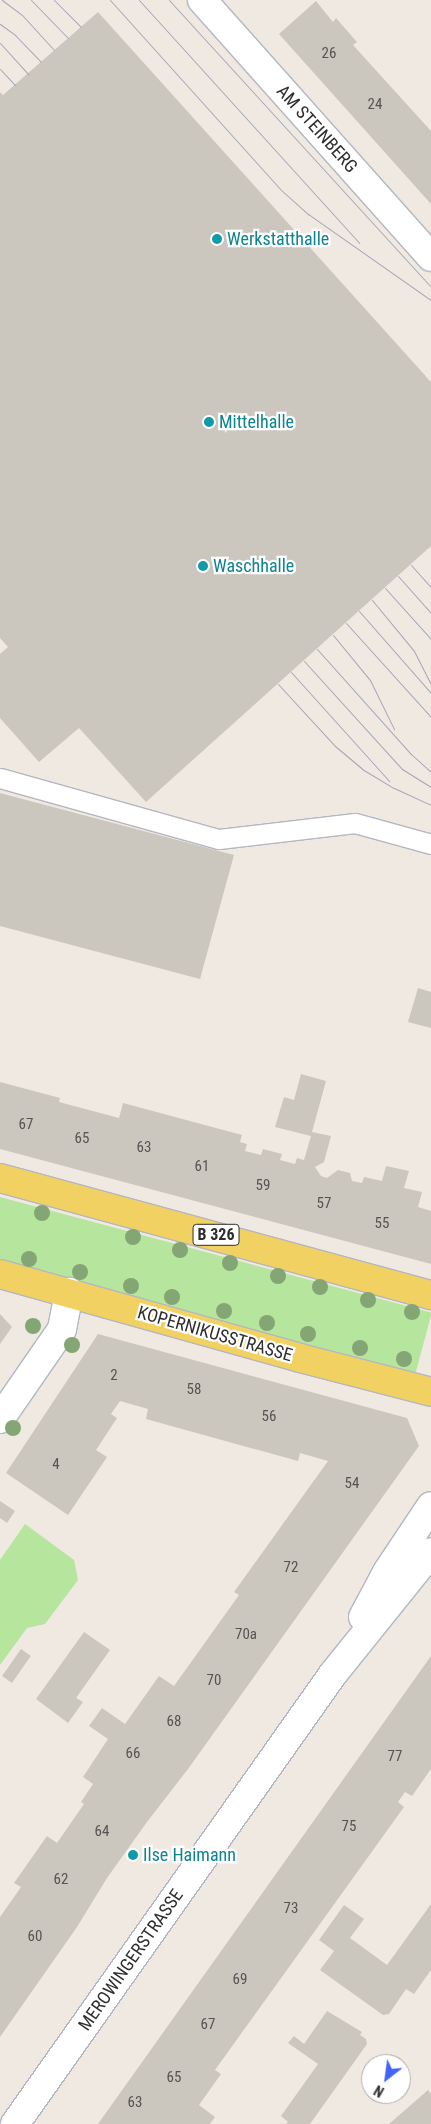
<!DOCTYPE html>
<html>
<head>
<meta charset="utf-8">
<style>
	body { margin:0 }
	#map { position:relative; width:431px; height:2124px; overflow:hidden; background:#efe9e1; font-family:"Roboto Condensed",sans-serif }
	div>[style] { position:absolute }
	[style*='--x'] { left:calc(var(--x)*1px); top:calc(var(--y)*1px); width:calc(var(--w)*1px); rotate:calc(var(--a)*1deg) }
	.green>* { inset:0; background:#b6e59e; transform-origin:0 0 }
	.building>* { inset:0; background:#cbc7bf; transform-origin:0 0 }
	.roads { filter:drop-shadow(1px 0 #b4b7c1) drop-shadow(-1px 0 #b4b7c1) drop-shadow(0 1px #b4b7c1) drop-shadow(0 -1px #b4b7c1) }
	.service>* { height:19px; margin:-9.5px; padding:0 9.5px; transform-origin:9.5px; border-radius:9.5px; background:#fff }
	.minor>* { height:28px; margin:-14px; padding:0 14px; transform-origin:14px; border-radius:14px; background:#fff }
	.secondary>* { height:28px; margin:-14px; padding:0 14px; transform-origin:14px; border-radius:14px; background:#fff }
	.primary>* { height:28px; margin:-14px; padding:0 14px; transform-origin:14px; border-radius:14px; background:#f2d163 }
	.tram>* { height:1px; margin:-0.5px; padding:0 0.5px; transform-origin:0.5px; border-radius:0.5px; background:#a3a6b8 }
	.trees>* { width:16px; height:16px; margin:-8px; border-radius:50%; background:#84a574 }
	.dots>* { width:14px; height:14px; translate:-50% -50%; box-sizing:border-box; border:2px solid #fff; border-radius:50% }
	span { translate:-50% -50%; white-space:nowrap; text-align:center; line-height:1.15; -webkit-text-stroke:4.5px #fff; paint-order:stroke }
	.number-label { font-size:15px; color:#555452 }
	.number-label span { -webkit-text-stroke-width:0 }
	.shield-label span { padding:1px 4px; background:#fff; border:1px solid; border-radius:4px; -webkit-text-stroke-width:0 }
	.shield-label { font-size:16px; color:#2e2e2e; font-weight:700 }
	.street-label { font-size:18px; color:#2e2e2e }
	.culture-label { font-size:18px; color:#0d838f }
	.left { translate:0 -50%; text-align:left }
	.north { position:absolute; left:361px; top:2054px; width:50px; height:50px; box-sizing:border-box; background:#fff; border:1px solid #ababab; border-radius:50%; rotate:210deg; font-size:14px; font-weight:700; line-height:20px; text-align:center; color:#2e2e2e }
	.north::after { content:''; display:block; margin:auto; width:18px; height:22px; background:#4264fb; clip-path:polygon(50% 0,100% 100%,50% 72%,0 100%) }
</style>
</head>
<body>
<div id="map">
	<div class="green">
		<i style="left:0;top:1197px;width:447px;height:63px;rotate:15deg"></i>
		<i style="clip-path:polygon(25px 1524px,74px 1560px,78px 1580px,45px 1624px,27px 1628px,0 1665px,0 1560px)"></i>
	</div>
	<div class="building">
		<i style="clip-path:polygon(316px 1px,333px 22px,336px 18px,357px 42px,353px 45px,431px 131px,431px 204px,279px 34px)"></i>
		<i style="clip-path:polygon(98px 12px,431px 382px,431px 546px,146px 802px,79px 728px,39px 762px,0 718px,0 654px,8px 647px,0 638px,0 92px,3px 95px)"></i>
		<i style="clip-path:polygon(0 793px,234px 855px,200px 979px,0 926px)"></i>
		<i style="clip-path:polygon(418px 988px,431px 992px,431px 1028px,408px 1022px)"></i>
		<i style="clip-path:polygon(301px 1074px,326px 1081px,312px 1132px,331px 1136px,324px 1162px,315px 1167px,321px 1176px,327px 1178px,338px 1170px,350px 1173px,352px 1181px,362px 1183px,364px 1177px,382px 1181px,386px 1166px,409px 1171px,404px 1188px,422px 1192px,418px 1207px,431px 1211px,431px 1264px,0 1149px,0 1082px,60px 1098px,59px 1102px,119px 1118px,123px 1103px,242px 1135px,240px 1142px,247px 1144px,245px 1151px,261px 1155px,263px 1149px,282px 1154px,280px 1160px,295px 1164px,297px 1158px,304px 1160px,311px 1136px,275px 1127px,284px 1097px,294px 1100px)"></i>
		<i style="clip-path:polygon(0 1314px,12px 1327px,0 1344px)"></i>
		<i style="clip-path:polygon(98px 1334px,407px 1418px,419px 1446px,188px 1769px,147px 1822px,107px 1878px,77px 1927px,0 2037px,0 1917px,21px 1887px,14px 1883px,47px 1836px,57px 1843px,84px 1804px,81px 1802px,93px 1784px,83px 1777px,108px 1739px,89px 1726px,102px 1708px,125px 1724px,159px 1676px,174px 1686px,239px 1595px,234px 1592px,328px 1461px,300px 1453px,298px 1461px,146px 1419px,148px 1409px,120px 1401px,111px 1414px,117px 1418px,96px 1450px,107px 1457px,68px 1515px,6px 1473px)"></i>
		<i style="clip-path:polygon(0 1501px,15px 1511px,7px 1523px,0 1518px)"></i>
		<i style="clip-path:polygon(84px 1632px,110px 1650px,76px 1698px,83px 1702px,68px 1723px,36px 1699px)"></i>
		<i style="left:21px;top:1649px;width:12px;height:33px;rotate:35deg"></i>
		<i style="clip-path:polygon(431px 1656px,431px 1769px,412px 1796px,405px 1792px,398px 1802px,404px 1807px,215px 2070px,221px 2074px,199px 2105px,215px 2117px,210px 2124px,98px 2124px)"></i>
		<i style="clip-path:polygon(431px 1904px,431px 1970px,414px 1994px,406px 1989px,389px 2014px,383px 2015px,320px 1970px,334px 1951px,319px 1940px,344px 1905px,364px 1919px,350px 1938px,387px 1965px)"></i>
		<i style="clip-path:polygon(327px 2011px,362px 2032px,360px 2035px,366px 2039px,367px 2044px,310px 2124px,286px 2124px,288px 2122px,281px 2116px,318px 2064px,288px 2043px,294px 2036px,304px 2044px)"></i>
		<i style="clip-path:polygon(428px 2090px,431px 2094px,431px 2124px,389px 2124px)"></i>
	</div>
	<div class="roads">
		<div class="service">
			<i style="--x:0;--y:778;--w:227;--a:15.6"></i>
			<i style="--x:219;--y:839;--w:137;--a:-6.7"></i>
			<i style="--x:355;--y:823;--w:79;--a:15.4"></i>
		</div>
		<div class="minor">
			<i style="--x:202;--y:0;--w:344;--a:48.3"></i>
			<i style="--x:0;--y:1419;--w:109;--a:-55.4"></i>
			<i style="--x:62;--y:1329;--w:38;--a:-79"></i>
		</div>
		<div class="secondary">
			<i style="--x:363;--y:1617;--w:51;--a:-61.9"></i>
			<i style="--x:387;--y:1572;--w:79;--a:-56.3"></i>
			<i style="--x:15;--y:2124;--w:551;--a:-54.75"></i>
			<i style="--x:333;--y:1674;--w:156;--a:-51.2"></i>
		</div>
		<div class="primary">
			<i style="--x:0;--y:1178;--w:447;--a:15.2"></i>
			<i style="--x:0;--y:1274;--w:312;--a:15.6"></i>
			<i style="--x:300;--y:1358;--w:135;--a:14.5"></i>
		</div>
	</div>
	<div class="tram">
		<i style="--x:2;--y:0;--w:26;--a:37"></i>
		<i style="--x:23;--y:16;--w:46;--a:47.6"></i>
		<i style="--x:31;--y:0;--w:53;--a:45.8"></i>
		<i style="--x:54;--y:0;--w:38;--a:45"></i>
		<i style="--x:110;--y:0;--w:254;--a:48"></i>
		<i style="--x:280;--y:189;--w:38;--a:42"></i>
		<i style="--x:308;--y:214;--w:150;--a:35"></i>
		<i style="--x:139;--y:0;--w:328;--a:47.8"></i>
		<i style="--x:169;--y:0;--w:389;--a:47.6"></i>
		<i style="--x:0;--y:24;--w:19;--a:36"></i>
		<i style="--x:15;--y:35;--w:37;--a:46"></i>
		<i style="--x:0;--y:43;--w:42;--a:47.9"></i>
		<i style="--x:0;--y:69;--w:22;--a:47"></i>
		<i style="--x:411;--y:565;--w:30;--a:48"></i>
		<i style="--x:398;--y:576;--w:50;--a:48.3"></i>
		<i style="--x:385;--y:588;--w:69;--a:48"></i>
		<i style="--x:372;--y:600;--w:66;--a:50.5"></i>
		<i style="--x:414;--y:651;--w:37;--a:63"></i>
		<i style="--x:359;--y:611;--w:109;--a:48.7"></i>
		<i style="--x:346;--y:623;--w:127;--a:47.9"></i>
		<i style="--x:333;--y:635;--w:58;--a:50.6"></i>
		<i style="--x:370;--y:680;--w:55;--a:63.9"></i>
		<i style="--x:317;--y:649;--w:141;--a:48.2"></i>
		<i style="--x:411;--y:754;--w:27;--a:42"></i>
		<i style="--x:304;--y:661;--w:146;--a:47.8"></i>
		<i style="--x:402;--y:769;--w:34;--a:32"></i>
		<i style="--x:291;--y:672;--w:147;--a:48"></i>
		<i style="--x:278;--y:684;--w:84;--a:47.4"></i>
		<i style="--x:335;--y:746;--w:35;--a:40"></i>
		<i style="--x:362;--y:769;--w:37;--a:31"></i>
		<i style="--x:394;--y:788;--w:41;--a:24.7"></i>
	</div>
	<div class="trees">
		<i style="left:42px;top:1213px"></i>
		<i style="left:133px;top:1237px"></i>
		<i style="left:180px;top:1250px"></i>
		<i style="left:29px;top:1259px"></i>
		<i style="left:230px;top:1263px"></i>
		<i style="left:80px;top:1272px"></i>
		<i style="left:278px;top:1276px"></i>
		<i style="left:131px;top:1286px"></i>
		<i style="left:320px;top:1287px"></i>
		<i style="left:172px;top:1297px"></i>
		<i style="left:368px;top:1300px"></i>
		<i style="left:224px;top:1311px"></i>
		<i style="left:412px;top:1312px"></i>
		<i style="left:267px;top:1323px"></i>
		<i style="left:33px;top:1326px"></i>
		<i style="left:308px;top:1334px"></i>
		<i style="left:72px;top:1345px"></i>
		<i style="left:360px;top:1348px"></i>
		<i style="left:404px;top:1359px"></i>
		<i style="left:13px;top:1428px"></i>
	</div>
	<div class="dots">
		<i style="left:217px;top:239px;background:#0f9aa8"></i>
		<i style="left:209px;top:422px;background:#0f9aa8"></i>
		<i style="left:203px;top:566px;background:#0f9aa8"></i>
		<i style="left:133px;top:1855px;background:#0f9aa8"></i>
	</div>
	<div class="number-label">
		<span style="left:329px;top:54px">26</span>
		<span style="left:375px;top:105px">24</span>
		<span style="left:26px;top:1125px">67</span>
		<span style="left:82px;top:1139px">65</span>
		<span style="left:144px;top:1148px">63</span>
		<span style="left:202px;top:1167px">61</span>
		<span style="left:263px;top:1186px">59</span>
		<span style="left:324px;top:1204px">57</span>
		<span style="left:382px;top:1224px">55</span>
		<span style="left:114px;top:1376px">2</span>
		<span style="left:194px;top:1390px">58</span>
		<span style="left:269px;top:1417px">56</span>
		<span style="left:56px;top:1465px">4</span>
		<span style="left:352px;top:1484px">54</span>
		<span style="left:291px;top:1568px">72</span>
		<span style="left:246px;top:1635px">70a</span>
		<span style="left:214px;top:1681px">70</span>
		<span style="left:174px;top:1722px">68</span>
		<span style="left:133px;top:1754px">66</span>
		<span style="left:395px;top:1757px">77</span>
		<span style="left:349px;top:1827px">75</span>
		<span style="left:102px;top:1832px">64</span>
		<span style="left:61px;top:1880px">62</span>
		<span style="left:291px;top:1909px">73</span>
		<span style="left:35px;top:1937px">60</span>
		<span style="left:240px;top:1980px">69</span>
		<span style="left:208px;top:2025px">67</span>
		<span style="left:174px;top:2078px">65</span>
		<span style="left:135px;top:2103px">63</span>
	</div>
	<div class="shield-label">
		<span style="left:216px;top:1235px">B 326</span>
	</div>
	<div class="street-label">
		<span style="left:317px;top:129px;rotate:48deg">AM STEINBERG</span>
		<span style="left:215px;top:1334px;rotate:16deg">KOPERNIKUSSTRASSE</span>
		<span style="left:131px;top:1960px;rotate:-55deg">MEROWINGERSTRASSE</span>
	</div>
	<div class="culture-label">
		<span class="left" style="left:227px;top:239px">Werkstatthalle</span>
		<span class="left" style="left:219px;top:422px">Mittelhalle</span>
		<span class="left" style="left:213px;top:566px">Waschhalle</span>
		<span class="left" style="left:143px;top:1855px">Ilse Haimann</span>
	</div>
	<div class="north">N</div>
</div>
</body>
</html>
